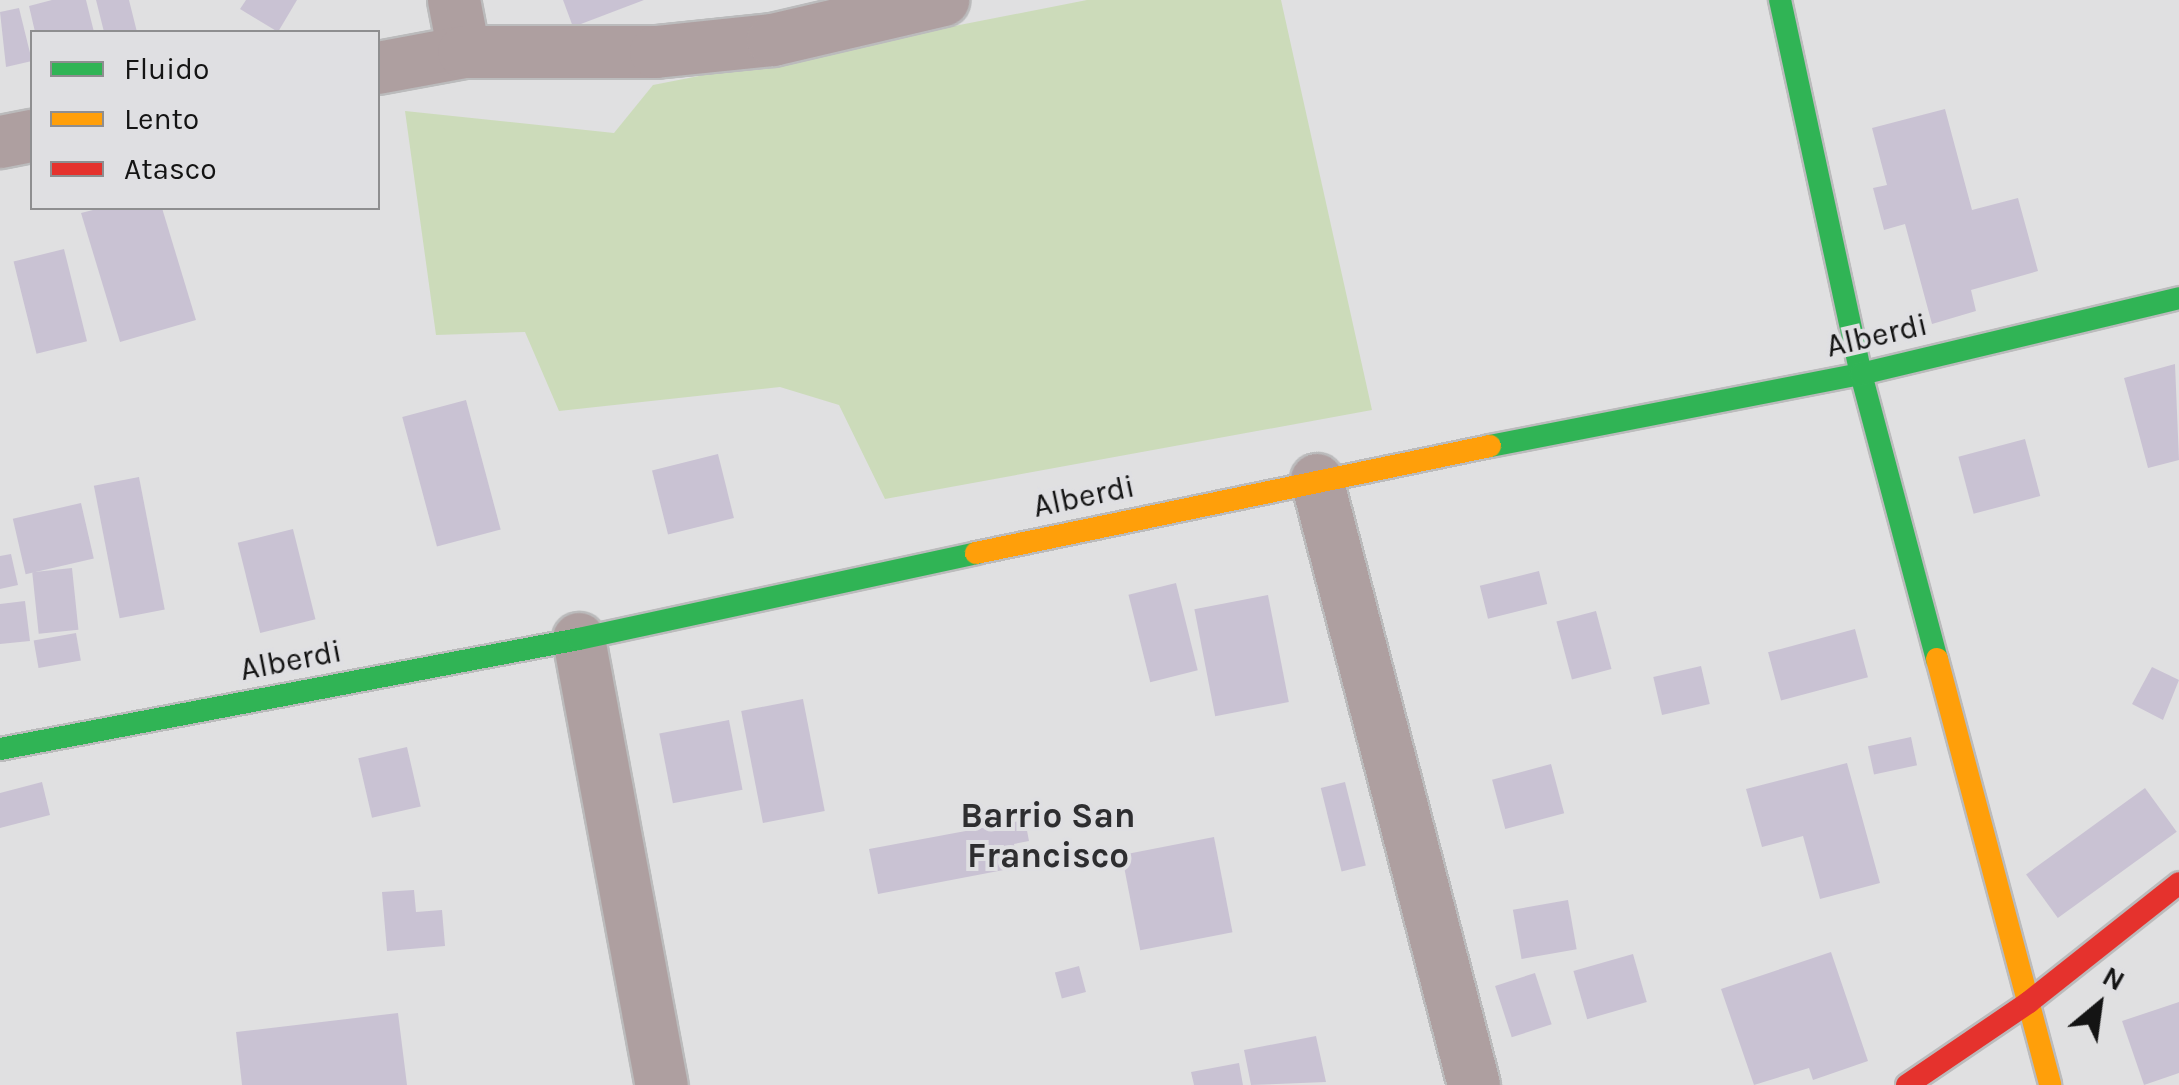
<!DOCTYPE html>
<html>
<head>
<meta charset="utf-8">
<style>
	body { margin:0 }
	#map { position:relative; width:2179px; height:1085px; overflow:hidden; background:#e0e0e1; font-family:Karla,sans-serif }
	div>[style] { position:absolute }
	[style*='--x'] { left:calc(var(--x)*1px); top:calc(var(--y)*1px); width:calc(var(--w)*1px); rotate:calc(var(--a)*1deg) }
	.green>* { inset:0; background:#ccdbba }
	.building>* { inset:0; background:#c9c2d3; transform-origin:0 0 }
	.roads { filter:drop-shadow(2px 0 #bbbbbc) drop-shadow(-2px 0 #bbbbbc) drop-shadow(0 2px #bbbbbc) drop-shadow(0 -2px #bbbbbc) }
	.street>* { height:52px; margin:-26px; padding:0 26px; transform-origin:26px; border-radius:26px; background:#ae9fa0 }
	.fast>* { height:22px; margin:-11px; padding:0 11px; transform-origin:11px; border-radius:11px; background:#30b455 }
	.slow>* { height:22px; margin:-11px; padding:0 11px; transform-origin:11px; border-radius:11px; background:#ff9f0a }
	.jam>* { height:22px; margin:-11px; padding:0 11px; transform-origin:11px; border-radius:11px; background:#e5322d }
	span { translate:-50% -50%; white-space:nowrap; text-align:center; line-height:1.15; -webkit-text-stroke:8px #dfdfe2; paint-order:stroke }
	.street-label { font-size:32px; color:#141414 }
	.neighbourhood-label { font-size:35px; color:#2e2e30; font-weight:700 }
	.legend { position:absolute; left:30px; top:30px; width:350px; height:180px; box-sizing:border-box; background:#dfdfe2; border:2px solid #8e8e90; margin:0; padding:12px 18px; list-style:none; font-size:30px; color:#141414 }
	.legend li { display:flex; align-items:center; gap:20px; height:50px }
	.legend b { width:50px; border:2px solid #8e8e90 }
	.north { position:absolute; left:2049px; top:955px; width:100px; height:100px; -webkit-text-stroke:8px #dfdfe2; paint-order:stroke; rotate:29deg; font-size:28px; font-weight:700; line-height:40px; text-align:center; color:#141414 }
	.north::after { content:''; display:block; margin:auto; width:35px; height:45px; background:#141414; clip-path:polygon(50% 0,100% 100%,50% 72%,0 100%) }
</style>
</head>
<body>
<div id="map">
	<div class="green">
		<i style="clip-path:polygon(1087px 0,1281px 0,1372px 410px,885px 499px,839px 405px,780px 387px,559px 411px,525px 332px,436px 335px,405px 111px,614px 133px,653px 85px)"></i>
	</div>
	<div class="building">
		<i style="clip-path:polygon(52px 0,86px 0,94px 32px,35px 32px,29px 6px)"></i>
		<i style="clip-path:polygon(96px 0,129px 0,137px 32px,104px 32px)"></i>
		<i style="clip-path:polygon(246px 0,297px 0,278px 32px,240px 9px)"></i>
		<i style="clip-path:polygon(563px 0,644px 0,573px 27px)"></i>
		<i style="clip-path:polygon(19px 8px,32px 61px,6px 67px,0 12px)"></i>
		<i style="clip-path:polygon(1945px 109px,1972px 210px,2018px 198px,2038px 271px,1971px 290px,1976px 311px,1932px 324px,1905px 224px,1884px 230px,1873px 188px,1887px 185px,1872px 128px)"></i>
		<i style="clip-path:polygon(101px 208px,162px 208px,196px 320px,120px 342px,81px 213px)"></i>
		<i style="left:64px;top:249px;width:95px;height:52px;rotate:76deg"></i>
		<i style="clip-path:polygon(2175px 364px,2179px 460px,2148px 468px,2124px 378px)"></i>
		<i style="left:466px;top:400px;width:134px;height:66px;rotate:75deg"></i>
		<i style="left:2025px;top:439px;width:59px;height:69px;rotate:75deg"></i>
		<i style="left:718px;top:454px;width:66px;height:68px;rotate:76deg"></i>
		<i style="left:139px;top:477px;width:135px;height:46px;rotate:79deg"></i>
		<i style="left:81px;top:503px;width:57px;height:70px;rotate:77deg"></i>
		<i style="left:293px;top:529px;width:93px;height:57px;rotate:76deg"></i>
		<i style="clip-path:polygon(11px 554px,18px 585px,0 589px,0 556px)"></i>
		<i style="left:72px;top:568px;width:62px;height:40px;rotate:84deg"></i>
		<i style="left:1539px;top:571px;width:34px;height:61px;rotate:76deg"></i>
		<i style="left:1176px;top:583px;width:90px;height:49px;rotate:76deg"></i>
		<i style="left:1268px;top:595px;width:109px;height:75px;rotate:79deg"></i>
		<i style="clip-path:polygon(25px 601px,30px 641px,0 644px,0 604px)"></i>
		<i style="left:1596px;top:611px;width:60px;height:41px;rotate:75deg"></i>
		<i style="left:1855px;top:629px;width:50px;height:90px;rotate:75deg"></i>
		<i style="left:76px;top:633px;width:28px;height:43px;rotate:80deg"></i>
		<i style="left:1701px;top:666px;width:39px;height:49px;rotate:77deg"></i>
		<i style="clip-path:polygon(2152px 667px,2179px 680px,2163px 720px,2132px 704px)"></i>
		<i style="left:803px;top:699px;width:114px;height:63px;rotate:79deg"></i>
		<i style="left:729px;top:720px;width:71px;height:71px;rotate:79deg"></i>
		<i style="left:1911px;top:737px;width:29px;height:44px;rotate:78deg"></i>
		<i style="left:407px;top:747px;width:61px;height:50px;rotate:77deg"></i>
		<i style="clip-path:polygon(1847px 763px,1880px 883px,1820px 899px,1803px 836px,1762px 847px,1746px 789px)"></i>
		<i style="left:1551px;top:764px;width:51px;height:61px;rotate:75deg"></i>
		<i style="clip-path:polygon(42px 782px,50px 815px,0 828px,0 793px)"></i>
		<i style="left:1345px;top:782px;width:86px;height:25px;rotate:76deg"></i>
		<i style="left:2145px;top:788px;width:54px;height:147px;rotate:54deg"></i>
		<i style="clip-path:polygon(1025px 820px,1029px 841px,1014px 844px,1019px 867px,878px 894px,869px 849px)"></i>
		<i style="left:1214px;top:837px;width:97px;height:94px;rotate:79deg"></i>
		<i style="clip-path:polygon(414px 890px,416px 912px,442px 910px,445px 946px,387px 951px,382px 892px)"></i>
		<i style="left:1568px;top:900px;width:50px;height:56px;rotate:80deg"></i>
		<i style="clip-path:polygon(1831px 952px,1868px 1061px,1813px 1080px,1809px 1068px,1754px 1085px,1721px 989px)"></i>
		<i style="left:1633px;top:954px;width:50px;height:62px;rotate:74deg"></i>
		<i style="left:1079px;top:966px;width:27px;height:25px;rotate:75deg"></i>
		<i style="left:1535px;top:973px;width:54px;height:42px;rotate:72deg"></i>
		<i style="clip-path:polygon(2179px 1002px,2179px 1073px,2144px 1085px,2122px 1021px)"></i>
		<i style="clip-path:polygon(398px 1013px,407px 1085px,242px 1085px,236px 1032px)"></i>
		<i style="clip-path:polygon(1316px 1036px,1326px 1082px,1251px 1085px,1244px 1050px)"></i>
		<i style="clip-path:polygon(1239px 1063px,1243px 1085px,1194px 1085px,1191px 1072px)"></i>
	</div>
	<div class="roads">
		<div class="street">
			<i style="--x:454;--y:0;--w:53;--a:79.1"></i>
			<i style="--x:378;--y:68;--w:87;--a:-10.5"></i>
			<i style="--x:464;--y:52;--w:192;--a:0"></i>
			<i style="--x:656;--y:52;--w:118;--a:-5.9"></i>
			<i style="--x:773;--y:40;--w:175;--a:-13.2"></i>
			<i style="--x:0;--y:142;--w:33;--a:-11"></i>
			<i style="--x:1317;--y:480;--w:625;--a:75.45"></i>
			<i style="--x:579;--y:639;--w:454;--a:79.5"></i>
		</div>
		<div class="fast">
			<i style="--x:1780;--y:0;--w:383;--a:77.8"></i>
			<i style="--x:1861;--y:374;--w:295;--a:75.1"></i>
			<i style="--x:1490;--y:446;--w:378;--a:-11"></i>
			<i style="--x:1861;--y:374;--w:327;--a:-13.4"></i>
			<i style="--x:0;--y:749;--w:589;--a:-10.76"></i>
			<i style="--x:579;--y:639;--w:406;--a:-12.2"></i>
		</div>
		<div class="slow">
			<i style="--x:976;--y:553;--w:525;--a:-11.76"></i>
			<i style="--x:1937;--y:659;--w:441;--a:75.1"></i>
		</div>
		<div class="jam">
			<i style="--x:1907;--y:1085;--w:148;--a:-34.2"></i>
			<i style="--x:2029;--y:1002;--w:191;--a:-38.4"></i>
		</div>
	</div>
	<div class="street-label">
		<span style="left:1877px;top:336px;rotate:-13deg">Alberdi</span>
		<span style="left:1084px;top:497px;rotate:-12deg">Alberdi</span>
		<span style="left:291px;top:661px;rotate:-11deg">Alberdi</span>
	</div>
	<div class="neighbourhood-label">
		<span style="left:1048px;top:836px">Barrio San<br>Francisco</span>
	</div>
	<ul class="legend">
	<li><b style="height:12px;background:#30b455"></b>Fluido</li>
	<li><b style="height:12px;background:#ff9f0a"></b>Lento</li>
	<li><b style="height:12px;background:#e5322d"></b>Atasco</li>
	</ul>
	<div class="north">N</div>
</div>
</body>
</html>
